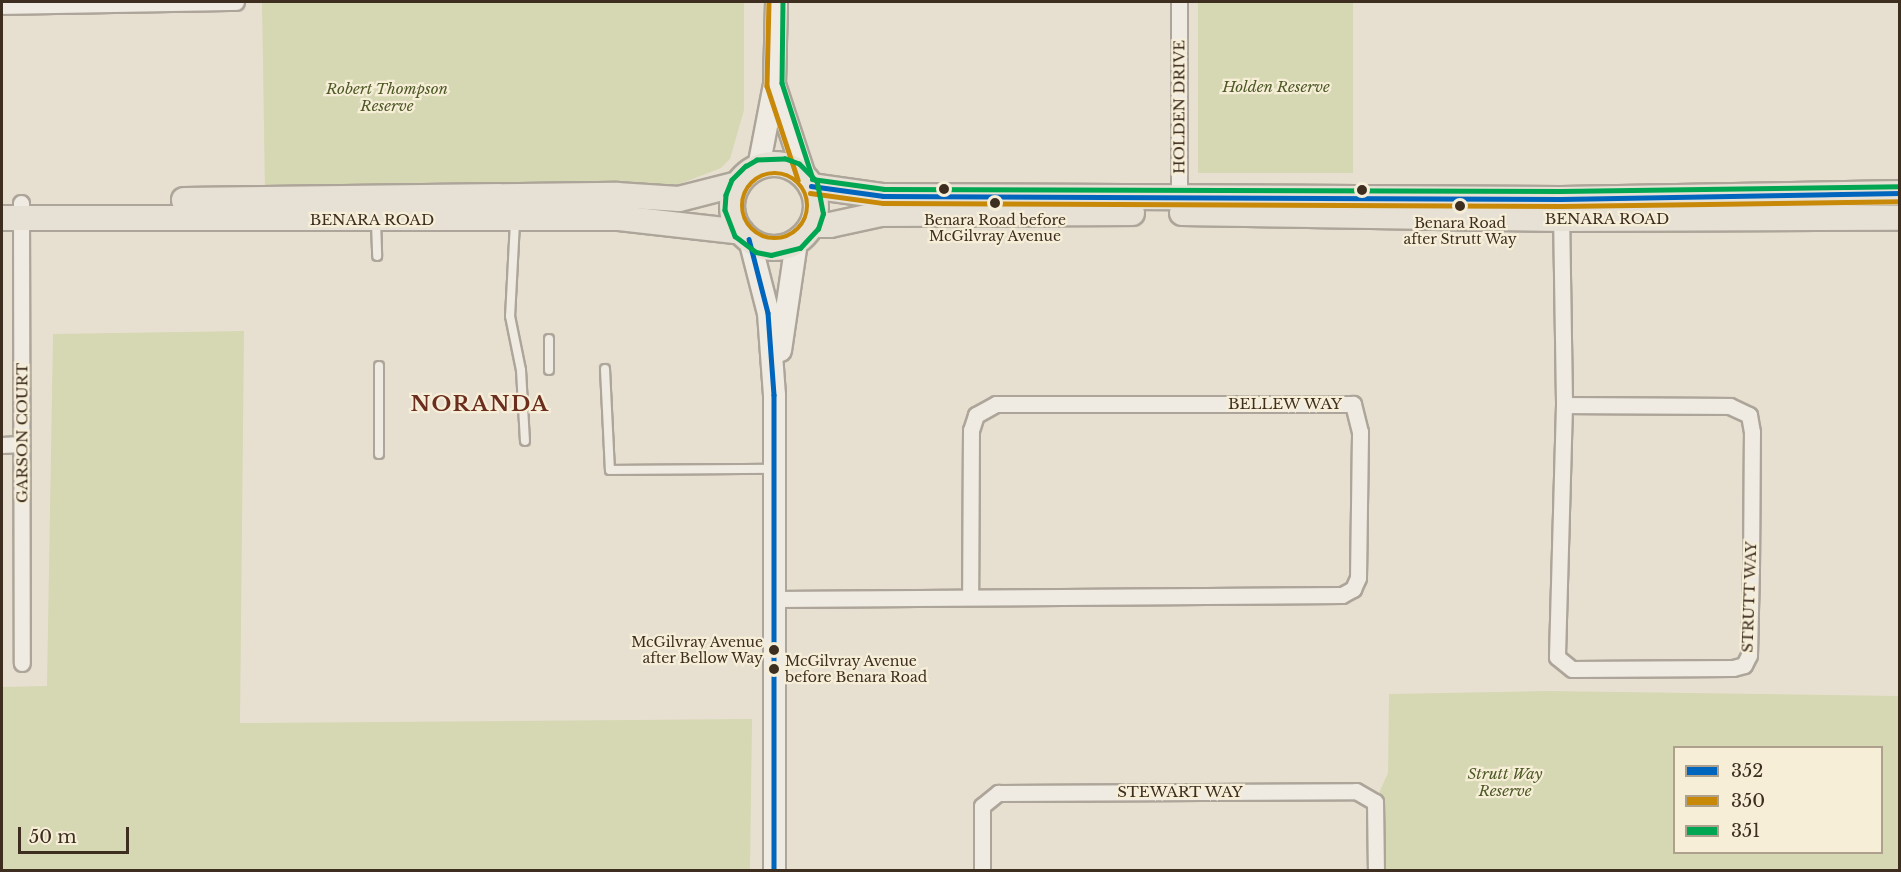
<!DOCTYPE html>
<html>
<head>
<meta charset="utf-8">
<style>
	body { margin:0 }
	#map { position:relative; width:1901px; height:872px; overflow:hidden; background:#e7e0d1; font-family:"Libre Baskerville",serif }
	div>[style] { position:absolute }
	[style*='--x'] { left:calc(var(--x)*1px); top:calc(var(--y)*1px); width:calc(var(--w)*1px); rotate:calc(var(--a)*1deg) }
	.green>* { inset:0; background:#d6d7b3; transform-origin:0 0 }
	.roads { filter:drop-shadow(2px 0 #ada599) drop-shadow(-2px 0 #ada599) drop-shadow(0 2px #ada599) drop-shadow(0 -2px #ada599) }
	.lane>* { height:8px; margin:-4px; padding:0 4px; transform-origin:4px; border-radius:4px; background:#efebe3 }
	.street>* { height:15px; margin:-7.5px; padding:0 7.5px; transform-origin:7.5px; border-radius:7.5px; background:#efebe3 }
	.secondary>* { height:21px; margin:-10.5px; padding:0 10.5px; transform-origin:10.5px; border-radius:10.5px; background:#efebe3 }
	.primary>* { height:24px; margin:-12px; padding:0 12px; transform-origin:12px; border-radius:12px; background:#e6e1d4 }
	.primary>.ring { margin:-12px; padding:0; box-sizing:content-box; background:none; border:24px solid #e6e1d4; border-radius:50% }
	.bus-1>* { height:4.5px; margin:-2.25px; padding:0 2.25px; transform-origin:2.25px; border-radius:2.25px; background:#0065bd }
	.bus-2>* { height:4.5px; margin:-2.25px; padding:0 2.25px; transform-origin:2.25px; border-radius:2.25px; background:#c88808 }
	.bus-2>.ring { margin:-2.25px; padding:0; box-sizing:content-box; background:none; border:4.5px solid #c88808; border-radius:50% }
	.bus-3>* { height:4.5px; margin:-2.25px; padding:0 2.25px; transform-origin:2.25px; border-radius:2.25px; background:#00a651 }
	.dots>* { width:16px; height:16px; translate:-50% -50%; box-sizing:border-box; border:3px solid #f7eed8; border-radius:50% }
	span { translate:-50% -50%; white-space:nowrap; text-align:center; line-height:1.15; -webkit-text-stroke:4.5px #f7eed8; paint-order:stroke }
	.bus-label { font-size:14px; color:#3d2e20 }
	.right { translate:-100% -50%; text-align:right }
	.left { translate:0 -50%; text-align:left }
	.park-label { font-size:15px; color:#4d5a26; font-style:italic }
	.street-label { font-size:15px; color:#3d2e20 }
	.district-label { font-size:21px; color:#6b2e1e; font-weight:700; letter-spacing:1.5px }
	.frame { position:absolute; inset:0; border:3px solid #3d2e20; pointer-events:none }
	.legend { position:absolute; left:1673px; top:746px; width:210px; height:108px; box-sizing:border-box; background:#f7eed8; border:2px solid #ada18e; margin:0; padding:8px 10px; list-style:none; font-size:18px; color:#3d2e20 }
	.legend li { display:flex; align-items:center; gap:12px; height:30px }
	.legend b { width:30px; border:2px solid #ada18e }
	.scale { position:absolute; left:18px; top:827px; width:111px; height:27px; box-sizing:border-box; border:3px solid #3d2e20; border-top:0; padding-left:8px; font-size:18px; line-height:21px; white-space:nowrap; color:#3d2e20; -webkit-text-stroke:4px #f7eed8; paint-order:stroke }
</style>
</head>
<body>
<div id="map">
	<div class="green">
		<i style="clip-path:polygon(262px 2px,744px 2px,744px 110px,730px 159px,721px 168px,677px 185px,265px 193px)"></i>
		<i style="left:1198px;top:2px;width:155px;height:171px"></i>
		<i style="clip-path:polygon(244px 331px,240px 723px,752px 719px,750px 870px,2px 870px,2px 687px,47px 686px,53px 334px)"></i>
		<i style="clip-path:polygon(evenodd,1547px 691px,1899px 696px,1899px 870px,1376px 870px,1375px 802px,1388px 773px,1389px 694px,1547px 691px,1674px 748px,1882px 748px,1882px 852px,1674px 852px,1674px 748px)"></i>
	</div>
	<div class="roads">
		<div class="lane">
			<i style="--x:376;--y:222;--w:34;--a:88"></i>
			<i style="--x:515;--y:222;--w:94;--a:93"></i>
			<i style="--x:510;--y:316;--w:55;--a:78.5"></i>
			<i style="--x:521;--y:370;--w:71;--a:86.8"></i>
			<i style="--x:549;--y:339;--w:31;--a:90"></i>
			<i style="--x:379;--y:366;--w:88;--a:90"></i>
			<i style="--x:605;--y:369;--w:101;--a:87.2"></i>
			<i style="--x:610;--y:470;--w:163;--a:-0.4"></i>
		</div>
		<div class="street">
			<i style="--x:1179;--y:2;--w:203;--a:90"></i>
			<i style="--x:2;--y:6;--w:234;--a:-1"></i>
			<i style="--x:21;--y:203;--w:460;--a:89.9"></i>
			<i style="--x:1561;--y:211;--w:194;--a:89.1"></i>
			<i style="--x:1564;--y:405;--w:252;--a:91.6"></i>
			<i style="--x:1557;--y:657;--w:19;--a:39"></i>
			<i style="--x:1572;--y:669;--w:161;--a:-0.4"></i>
			<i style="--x:1733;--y:668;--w:11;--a:-15"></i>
			<i style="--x:1744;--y:665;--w:11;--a:-63"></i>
			<i style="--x:1749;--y:655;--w:85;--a:-88.7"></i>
			<i style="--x:1751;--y:570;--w:138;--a:-89.6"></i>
			<i style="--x:1752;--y:432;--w:17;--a:-100"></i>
			<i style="--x:1749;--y:415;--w:21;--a:-155"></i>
			<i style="--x:1730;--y:406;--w:166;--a:-179.7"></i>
			<i style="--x:2;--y:445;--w:19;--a:-3"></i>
			<i style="--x:774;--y:599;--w:568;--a:-0.4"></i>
			<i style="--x:1342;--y:595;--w:13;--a:-29"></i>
			<i style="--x:1353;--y:589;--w:12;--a:-66"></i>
			<i style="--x:1358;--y:578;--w:146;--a:-89.2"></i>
			<i style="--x:1360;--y:432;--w:29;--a:-104"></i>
			<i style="--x:1353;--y:404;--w:357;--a:180"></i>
			<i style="--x:996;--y:404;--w:23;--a:151"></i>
			<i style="--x:976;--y:415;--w:16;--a:108"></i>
			<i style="--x:971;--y:430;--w:167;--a:90.3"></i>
			<i style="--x:982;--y:870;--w:64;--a:-90"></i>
			<i style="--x:982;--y:806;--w:21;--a:-39"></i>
			<i style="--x:998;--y:793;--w:358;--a:-0.3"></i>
			<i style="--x:1356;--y:791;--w:22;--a:30"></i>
			<i style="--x:1375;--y:802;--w:68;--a:89.2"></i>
		</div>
		<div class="secondary">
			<i style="--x:775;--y:87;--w:96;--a:71.8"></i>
			<i style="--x:758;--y:167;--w:85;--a:-79.1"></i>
			<i style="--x:774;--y:84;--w:82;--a:-88.6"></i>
			<i style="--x:749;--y:239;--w:76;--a:75.6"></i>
			<i style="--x:768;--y:313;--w:82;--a:85.8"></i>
			<i style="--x:774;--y:395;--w:475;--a:90"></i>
			<i style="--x:780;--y:350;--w:109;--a:-81.6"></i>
		</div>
		<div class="primary">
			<i class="ring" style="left:732px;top:164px;width:60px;height:60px"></i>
			<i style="--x:811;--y:186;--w:73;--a:7.9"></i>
			<i style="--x:883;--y:196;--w:678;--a:0.25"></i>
			<i style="--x:1561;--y:199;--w:339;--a:-1"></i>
			<i style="--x:184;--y:200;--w:433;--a:-0.7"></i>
			<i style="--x:617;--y:195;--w:62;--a:3.7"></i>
			<i style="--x:679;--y:199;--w:61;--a:-14.3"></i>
			<i style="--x:1182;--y:213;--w:379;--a:0.9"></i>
			<i style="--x:1561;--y:219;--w:339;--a:-0.2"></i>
			<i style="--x:2;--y:218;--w:617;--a:0"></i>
			<i style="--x:619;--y:218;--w:123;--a:6.5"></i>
			<i style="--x:812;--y:225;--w:18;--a:0"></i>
			<i style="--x:830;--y:225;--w:52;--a:-12.2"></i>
			<i style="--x:881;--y:214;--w:251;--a:-0.2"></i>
		</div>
	</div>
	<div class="bus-1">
		<i style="--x:811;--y:186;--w:73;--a:7.9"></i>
		<i style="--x:883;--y:196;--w:678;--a:0.25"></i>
		<i style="--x:1561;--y:199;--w:339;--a:-1"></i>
		<i style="--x:749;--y:239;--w:76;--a:75.6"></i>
		<i style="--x:768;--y:313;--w:82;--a:85.8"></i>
		<i style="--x:774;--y:395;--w:475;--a:90"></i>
	</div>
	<div class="bus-2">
		<i style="--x:769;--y:2;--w:84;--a:91.4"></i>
		<i style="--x:767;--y:86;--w:99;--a:71.7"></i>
		<i class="ring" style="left:742px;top:173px;width:61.5px;height:61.5px"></i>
		<i style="--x:810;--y:193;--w:74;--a:7.8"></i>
		<i style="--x:883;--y:203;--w:678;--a:0.25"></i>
		<i style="--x:1561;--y:206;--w:339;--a:-0.8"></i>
	</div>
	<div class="bus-3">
		<i style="--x:783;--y:2;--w:81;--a:90.7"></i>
		<i style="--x:782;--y:83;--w:98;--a:72.1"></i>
		<i style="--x:746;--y:166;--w:20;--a:135"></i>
		<i style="--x:732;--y:180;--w:16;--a:112"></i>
		<i style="--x:726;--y:195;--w:15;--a:94"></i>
		<i style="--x:725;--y:210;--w:28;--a:69"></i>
		<i style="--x:735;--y:236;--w:26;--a:37"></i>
		<i style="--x:756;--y:252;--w:15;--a:11"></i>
		<i style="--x:771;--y:255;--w:30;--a:-14"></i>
		<i style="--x:800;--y:248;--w:26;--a:-47"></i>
		<i style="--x:818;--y:229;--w:16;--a:-72"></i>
		<i style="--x:823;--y:214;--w:33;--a:-101"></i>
		<i style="--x:817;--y:182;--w:25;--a:-135"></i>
		<i style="--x:799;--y:164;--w:15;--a:-160"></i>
		<i style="--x:785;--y:159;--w:28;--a:178"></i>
		<i style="--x:757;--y:160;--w:12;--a:149"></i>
		<i style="--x:812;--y:179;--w:73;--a:7.9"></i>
		<i style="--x:884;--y:189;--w:677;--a:0.17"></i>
		<i style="--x:1561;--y:191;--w:339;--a:-0.8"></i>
	</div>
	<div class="dots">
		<i style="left:944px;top:189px;background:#3d2e20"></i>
		<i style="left:1362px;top:190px;background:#3d2e20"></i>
		<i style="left:995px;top:203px;background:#3d2e20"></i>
		<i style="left:1460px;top:206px;background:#3d2e20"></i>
		<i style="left:774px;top:650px;background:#3d2e20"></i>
		<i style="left:774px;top:669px;background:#3d2e20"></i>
	</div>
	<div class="bus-label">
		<span style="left:995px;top:228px">Benara Road before<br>McGilvray Avenue</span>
		<span style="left:1460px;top:231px">Benara Road<br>after Strutt Way</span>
		<span class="right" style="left:763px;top:650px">McGilvray Avenue<br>after Bellow Way</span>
		<span class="left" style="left:785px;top:669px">McGilvray Avenue<br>before Benara Road</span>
	</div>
	<div class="park-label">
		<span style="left:1276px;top:87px">Holden Reserve</span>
		<span style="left:387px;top:97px">Robert Thompson<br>Reserve</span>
		<span style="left:1505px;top:782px">Strutt Way<br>Reserve</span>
	</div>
	<div class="street-label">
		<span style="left:1179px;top:107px;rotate:-90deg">HOLDEN DRIVE</span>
		<span style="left:1607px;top:219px">BENARA ROAD</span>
		<span style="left:372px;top:220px">BENARA ROAD</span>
		<span style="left:1285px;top:404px">BELLEW WAY</span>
		<span style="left:22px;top:433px;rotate:-90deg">GARSON COURT</span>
		<span style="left:1749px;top:597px;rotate:-88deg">STRUTT WAY</span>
		<span style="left:1180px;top:792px">STEWART WAY</span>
	</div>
	<div class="district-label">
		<span style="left:480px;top:404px">NORANDA</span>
	</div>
	<div class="frame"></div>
	<ul class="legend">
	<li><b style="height:8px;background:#0065bd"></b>352</li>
	<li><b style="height:8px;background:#c88808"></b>350</li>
	<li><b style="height:8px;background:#00a651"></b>351</li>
	</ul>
	<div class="scale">50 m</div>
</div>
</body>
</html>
